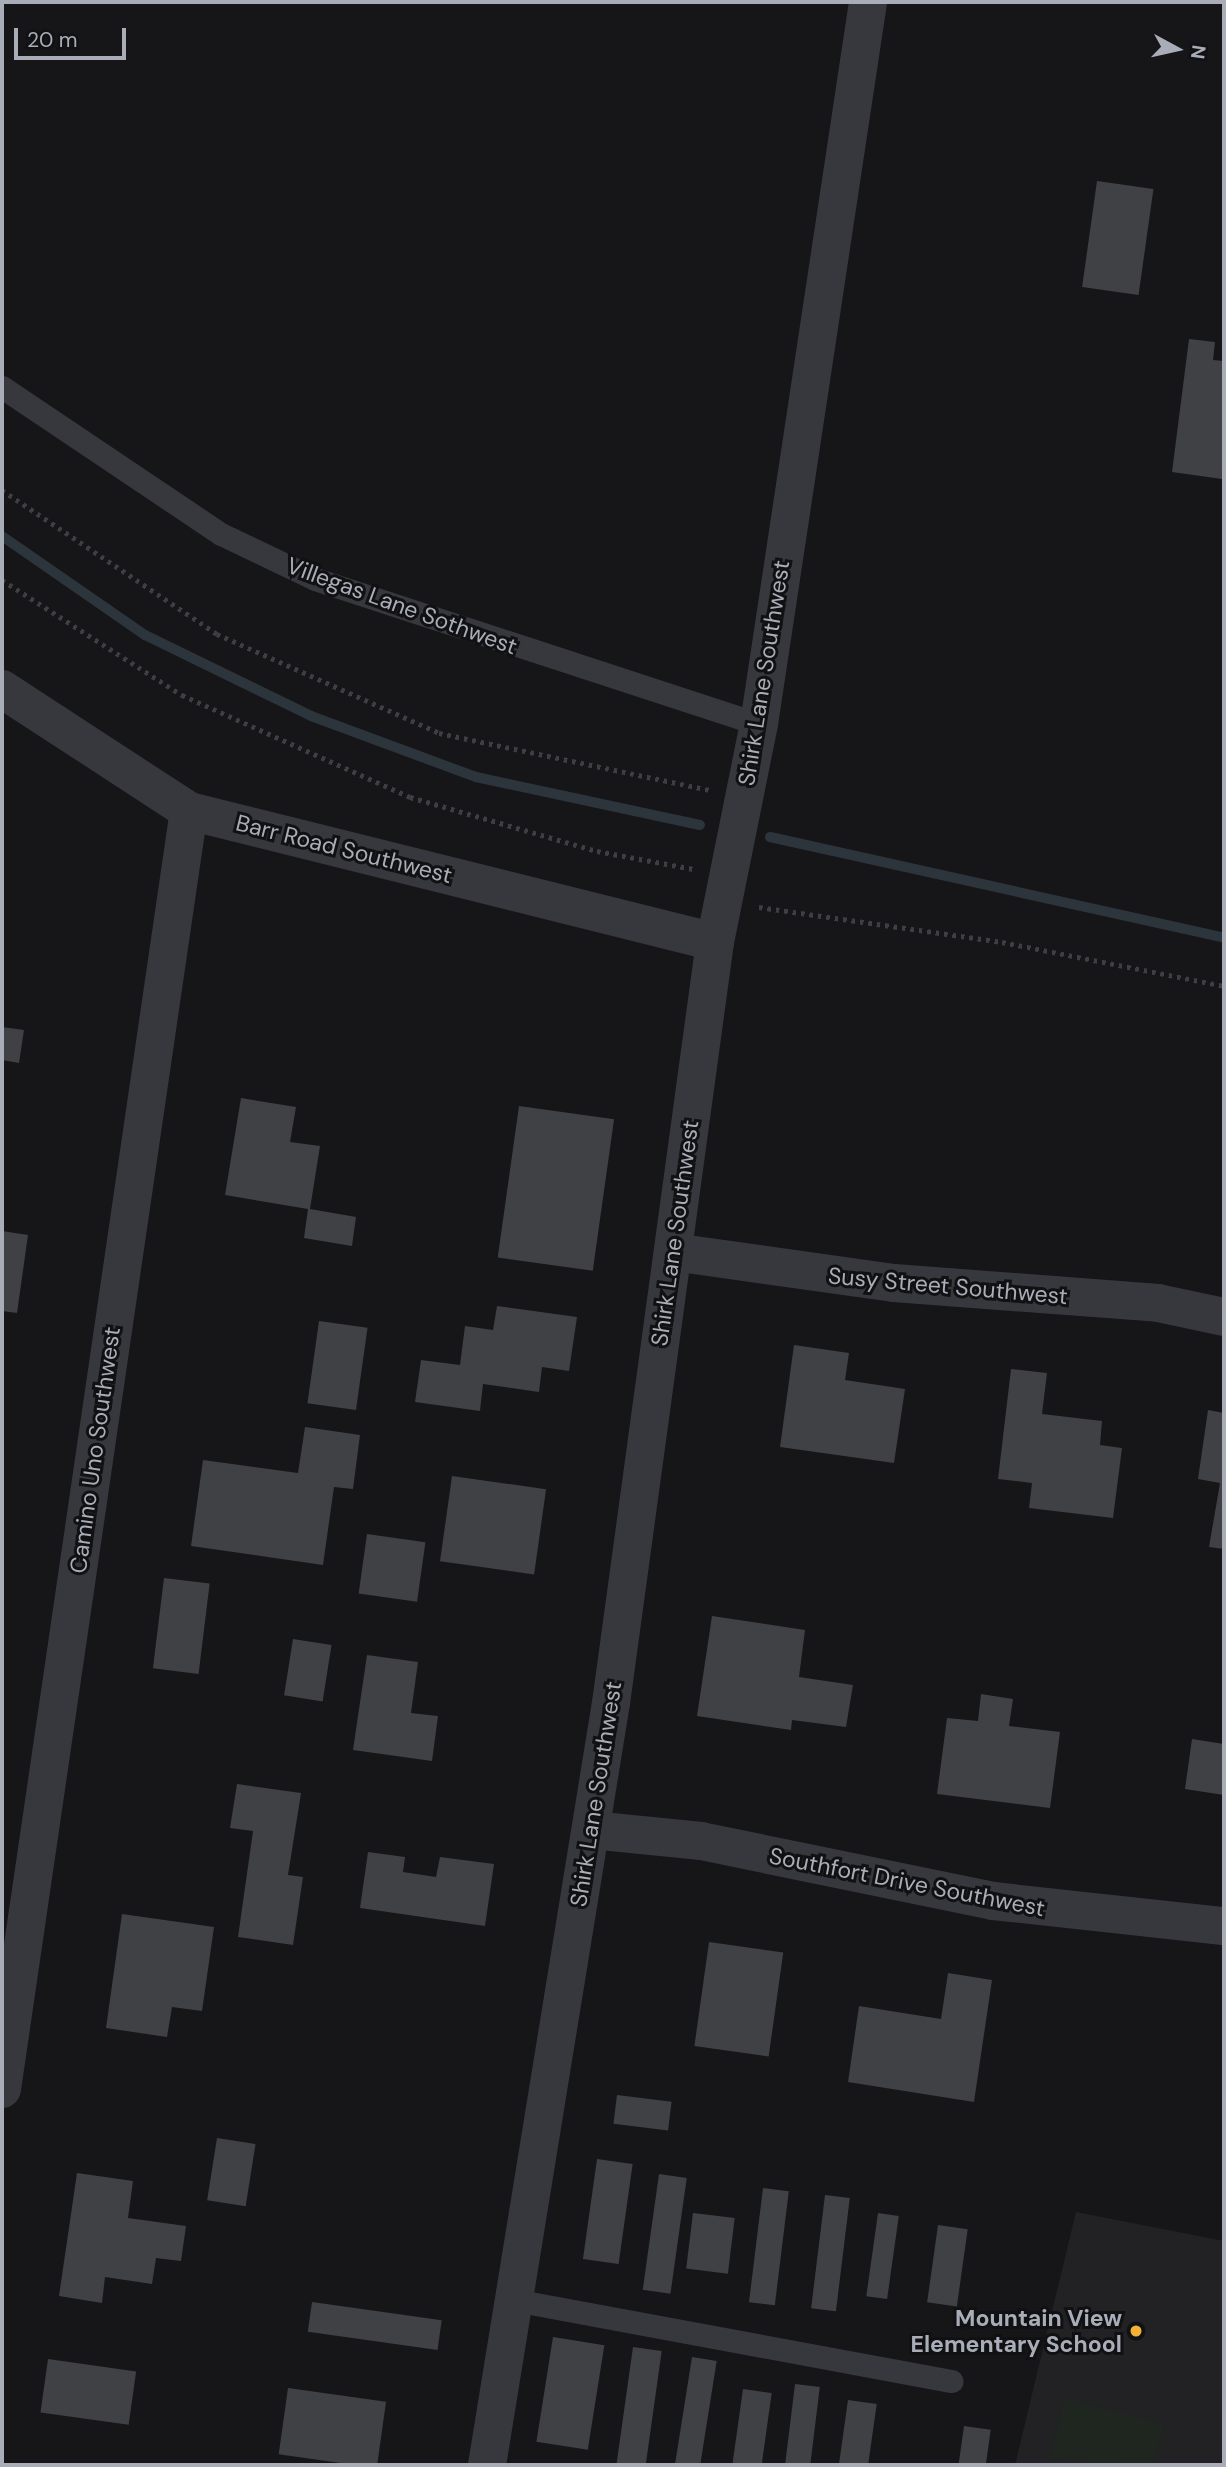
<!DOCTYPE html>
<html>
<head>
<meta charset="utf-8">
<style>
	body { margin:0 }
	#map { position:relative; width:1226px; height:2467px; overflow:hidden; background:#161618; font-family:"DM Sans",sans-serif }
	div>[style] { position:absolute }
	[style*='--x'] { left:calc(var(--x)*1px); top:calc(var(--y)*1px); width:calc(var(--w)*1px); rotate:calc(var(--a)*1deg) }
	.built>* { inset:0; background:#222225 }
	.green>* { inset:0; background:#1e261f }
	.stream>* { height:10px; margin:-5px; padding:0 5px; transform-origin:5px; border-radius:5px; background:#2c353c }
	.building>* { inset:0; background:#404145; transform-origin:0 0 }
	.path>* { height:4.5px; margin-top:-2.25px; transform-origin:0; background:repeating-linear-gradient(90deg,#3d3f44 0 3.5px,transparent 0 8.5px) }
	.lane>* { height:23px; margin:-11.5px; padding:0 11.5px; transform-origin:11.5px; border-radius:11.5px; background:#37383d }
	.street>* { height:38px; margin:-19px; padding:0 19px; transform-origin:19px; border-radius:19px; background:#37383d }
	.dots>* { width:19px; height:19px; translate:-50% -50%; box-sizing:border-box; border:4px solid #111113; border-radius:50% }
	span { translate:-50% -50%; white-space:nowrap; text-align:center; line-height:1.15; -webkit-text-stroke:6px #111113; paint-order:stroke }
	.street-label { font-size:23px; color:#a8adb8 }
	.poi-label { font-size:23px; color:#a8adb8; font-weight:700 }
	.right { translate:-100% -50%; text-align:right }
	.frame { position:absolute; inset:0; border:4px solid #a8adb8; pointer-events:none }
	.north { position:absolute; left:1142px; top:14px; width:70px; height:70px; -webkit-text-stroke:5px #111113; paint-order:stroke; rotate:98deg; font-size:19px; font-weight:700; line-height:28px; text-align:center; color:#a8adb8 }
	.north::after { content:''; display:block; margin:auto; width:24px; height:32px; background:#a8adb8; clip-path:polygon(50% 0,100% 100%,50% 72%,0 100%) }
	.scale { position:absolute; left:14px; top:28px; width:112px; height:32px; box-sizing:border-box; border:4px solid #a8adb8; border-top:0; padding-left:9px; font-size:21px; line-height:24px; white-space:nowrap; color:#a8adb8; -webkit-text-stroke:5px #111113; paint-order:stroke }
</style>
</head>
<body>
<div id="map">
	<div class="built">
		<i style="clip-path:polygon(1076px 2212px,1224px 2241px,1224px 2465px,1015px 2465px)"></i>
	</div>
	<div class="green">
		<i style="clip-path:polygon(1065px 2398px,1164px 2424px,1153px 2465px,1048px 2459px)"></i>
	</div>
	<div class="stream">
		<i style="--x:2;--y:536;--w:174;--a:34.7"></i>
		<i style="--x:145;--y:635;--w:185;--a:26"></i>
		<i style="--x:311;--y:716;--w:176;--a:20.3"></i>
		<i style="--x:476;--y:777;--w:229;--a:12.1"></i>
		<i style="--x:770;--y:837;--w:465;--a:12.5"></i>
	</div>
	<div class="building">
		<i style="left:1097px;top:181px;width:57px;height:107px;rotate:8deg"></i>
		<i style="clip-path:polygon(1189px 339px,1215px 342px,1213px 360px,1224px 361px,1222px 479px,1172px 472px)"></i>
		<i style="clip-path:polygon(2px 1027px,24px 1030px,19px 1063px,2px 1060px)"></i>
		<i style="clip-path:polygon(241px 1098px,296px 1107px,290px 1142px,320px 1146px,310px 1209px,356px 1217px,352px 1246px,304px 1238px,308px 1209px,225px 1195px)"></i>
		<i style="left:519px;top:1106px;width:96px;height:153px;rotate:8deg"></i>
		<i style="clip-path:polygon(2px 1231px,28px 1235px,17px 1313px,2px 1311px)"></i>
		<i style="clip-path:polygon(497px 1306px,577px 1317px,569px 1371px,542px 1367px,539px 1392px,483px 1384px,480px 1411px,415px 1402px,421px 1360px,460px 1365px,465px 1326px,493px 1330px)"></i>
		<i style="left:319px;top:1321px;width:49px;height:83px;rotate:8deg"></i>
		<i style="clip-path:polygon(794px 1345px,849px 1353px,845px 1380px,905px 1389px,894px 1463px,780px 1447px)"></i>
		<i style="clip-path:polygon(1011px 1369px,1047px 1373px,1042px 1414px,1102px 1421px,1100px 1445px,1122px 1448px,1113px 1518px,1029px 1508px,1032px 1483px,998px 1479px)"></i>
		<i style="clip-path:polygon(1208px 1410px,1224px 1413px,1224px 1549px,1209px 1547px,1220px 1483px,1198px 1479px)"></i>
		<i style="clip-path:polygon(305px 1427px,360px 1435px,353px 1489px,334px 1487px,323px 1565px,191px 1546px,203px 1460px,298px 1473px)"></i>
		<i style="left:452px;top:1476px;width:95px;height:86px;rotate:8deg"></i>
		<i style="left:367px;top:1534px;width:59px;height:60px;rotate:8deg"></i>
		<i style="left:164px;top:1578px;width:46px;height:91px;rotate:7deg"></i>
		<i style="clip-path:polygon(712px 1616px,805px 1630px,799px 1677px,853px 1685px,846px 1727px,792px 1720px,791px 1730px,697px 1716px)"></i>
		<i style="left:293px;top:1639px;width:39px;height:57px;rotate:9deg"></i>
		<i style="clip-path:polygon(367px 1655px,418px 1662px,411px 1713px,438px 1716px,432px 1761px,353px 1750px)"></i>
		<i style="clip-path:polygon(981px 1694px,1013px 1699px,1009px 1726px,1060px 1732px,1050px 1808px,937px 1794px,947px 1718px,978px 1721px)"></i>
		<i style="clip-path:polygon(1192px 1739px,1224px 1744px,1224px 1795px,1185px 1789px)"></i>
		<i style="clip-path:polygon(237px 1784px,301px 1793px,288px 1875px,303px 1877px,293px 1945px,238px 1937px,253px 1831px,230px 1828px)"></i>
		<i style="clip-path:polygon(368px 1852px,405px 1857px,403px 1872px,436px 1877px,440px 1857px,494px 1864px,485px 1926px,360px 1908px)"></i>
		<i style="clip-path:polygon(122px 1914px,214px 1927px,202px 2011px,172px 2007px,167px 2037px,106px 2028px)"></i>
		<i style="left:709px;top:1942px;width:75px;height:105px;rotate:8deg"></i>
		<i style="clip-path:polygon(948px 1973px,992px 1980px,974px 2102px,848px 2082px,859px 2006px,941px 2019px)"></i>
		<i style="left:617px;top:2095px;width:55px;height:29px;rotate:7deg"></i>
		<i style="left:217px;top:2138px;width:39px;height:63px;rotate:9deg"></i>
		<i style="left:597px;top:2159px;width:36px;height:101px;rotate:8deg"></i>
		<i style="clip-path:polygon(77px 2173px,133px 2181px,128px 2218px,186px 2226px,181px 2261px,156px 2258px,152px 2284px,105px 2277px,102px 2303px,59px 2296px)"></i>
		<i style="left:659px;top:2174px;width:28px;height:117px;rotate:8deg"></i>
		<i style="left:763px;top:2188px;width:26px;height:115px;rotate:7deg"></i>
		<i style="left:825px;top:2195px;width:25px;height:114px;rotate:7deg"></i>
		<i style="left:693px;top:2213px;width:42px;height:56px;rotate:7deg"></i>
		<i style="left:878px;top:2213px;width:21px;height:84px;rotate:8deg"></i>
		<i style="left:938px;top:2225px;width:30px;height:78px;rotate:8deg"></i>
		<i style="left:312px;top:2302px;width:131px;height:30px;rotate:8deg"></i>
		<i style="left:553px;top:2337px;width:52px;height:106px;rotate:9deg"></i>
		<i style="left:633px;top:2347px;width:29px;height:119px;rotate:8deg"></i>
		<i style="left:692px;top:2357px;width:25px;height:109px;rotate:9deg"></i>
		<i style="left:48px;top:2359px;width:89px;height:54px;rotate:8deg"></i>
		<i style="left:795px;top:2384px;width:25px;height:82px;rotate:7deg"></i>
		<i style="left:288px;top:2388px;width:99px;height:67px;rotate:8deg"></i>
		<i style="left:743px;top:2389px;width:29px;height:77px;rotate:8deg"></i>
		<i style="left:848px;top:2400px;width:29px;height:66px;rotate:8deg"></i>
		<i style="left:964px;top:2426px;width:27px;height:39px;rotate:8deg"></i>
	</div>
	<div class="path">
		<i style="--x:2;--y:490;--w:259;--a:33.8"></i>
		<i style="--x:217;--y:634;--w:243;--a:24"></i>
		<i style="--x:439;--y:733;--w:276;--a:11.9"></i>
		<i style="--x:2;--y:580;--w:214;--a:32.6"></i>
		<i style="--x:182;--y:695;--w:250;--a:24.1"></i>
		<i style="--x:410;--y:797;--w:195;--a:16.1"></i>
		<i style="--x:597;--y:851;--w:98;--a:10.6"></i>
		<i style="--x:759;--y:907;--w:246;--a:8.2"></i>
		<i style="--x:1002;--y:942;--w:226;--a:11.2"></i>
	</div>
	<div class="lane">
		<i style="--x:2;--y:387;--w:264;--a:33.9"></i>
		<i style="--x:221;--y:534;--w:104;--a:25.6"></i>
		<i style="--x:315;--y:579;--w:467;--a:18.1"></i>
		<i style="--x:514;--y:2300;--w:445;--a:10.5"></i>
	</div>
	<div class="street">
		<i style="--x:2;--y:689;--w:223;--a:33.1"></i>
		<i style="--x:189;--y:811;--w:542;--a:13.98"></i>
		<i style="--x:673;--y:1252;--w:223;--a:8"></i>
		<i style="--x:894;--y:1283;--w:265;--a:4.3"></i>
		<i style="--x:1158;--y:1303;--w:67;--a:12"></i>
		<i style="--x:591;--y:1830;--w:111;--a:5.7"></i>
		<i style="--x:701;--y:1841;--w:298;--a:11.6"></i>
		<i style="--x:993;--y:1901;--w:232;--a:6.2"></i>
		<i style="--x:2;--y:2089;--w:1292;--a:-81.68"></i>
		<i style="--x:487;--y:2465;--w:772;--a:-80.76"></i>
		<i style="--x:611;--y:1703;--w:768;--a:-82.22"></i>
		<i style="--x:715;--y:942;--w:222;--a:-78.6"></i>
		<i style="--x:759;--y:724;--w:730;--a:-81.41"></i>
	</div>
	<div class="dots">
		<i style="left:1136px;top:2331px;background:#f2b134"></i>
	</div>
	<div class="street-label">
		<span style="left:402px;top:606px;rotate:20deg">Villegas Lane Sothwest</span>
		<span style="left:764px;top:673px;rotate:-81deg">Shirk Lane Southwest</span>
		<span style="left:344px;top:849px;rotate:14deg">Barr Road Southwest</span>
		<span style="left:675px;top:1233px;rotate:-82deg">Shirk Lane Southwest</span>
		<span style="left:948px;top:1286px;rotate:5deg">Susy Street Southwest</span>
		<span style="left:95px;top:1450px;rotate:-82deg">Camino Uno Southwest</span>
		<span style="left:596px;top:1794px;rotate:-81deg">Shirk Lane Southwest</span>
		<span style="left:907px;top:1882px;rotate:11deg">Southfort Drive Southwest</span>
	</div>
	<div class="poi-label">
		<span class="right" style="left:1122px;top:2331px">Mountain View<br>Elementary School</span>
	</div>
	<div class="frame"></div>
	<div class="north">N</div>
	<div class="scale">20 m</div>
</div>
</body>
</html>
